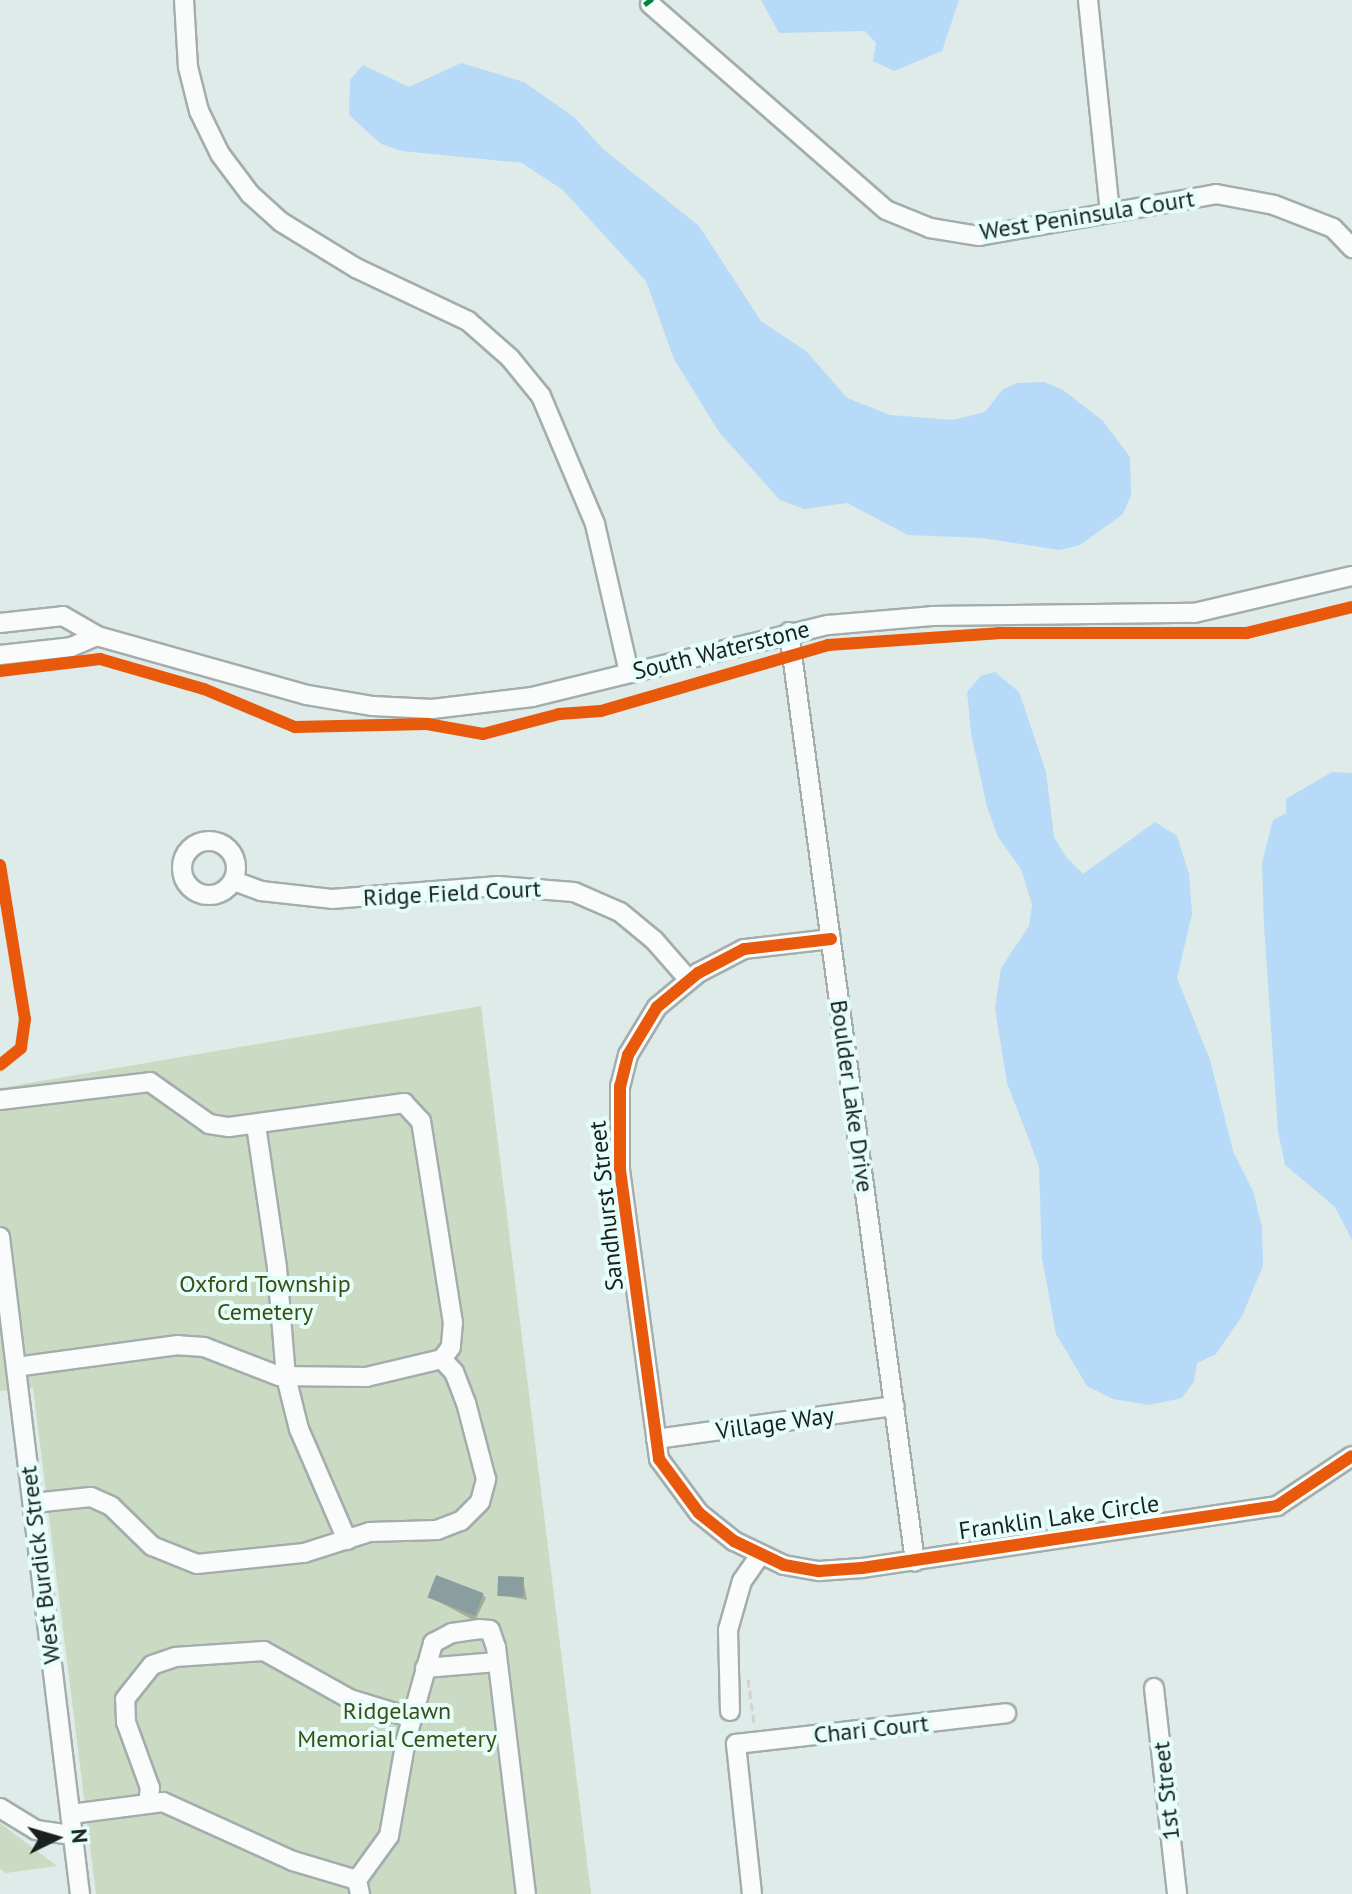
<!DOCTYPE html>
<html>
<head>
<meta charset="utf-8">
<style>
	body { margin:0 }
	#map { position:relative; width:1352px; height:1894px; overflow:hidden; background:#deebe9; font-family:"PT Sans",sans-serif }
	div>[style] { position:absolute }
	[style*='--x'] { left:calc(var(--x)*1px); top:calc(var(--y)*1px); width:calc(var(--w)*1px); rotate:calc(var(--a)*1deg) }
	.green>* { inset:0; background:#cbdac2 }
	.water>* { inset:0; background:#b6daf7 }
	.shadow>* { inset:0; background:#0003 }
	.building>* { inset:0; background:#8a9ea0; transform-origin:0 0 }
	.path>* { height:3px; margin-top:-1.5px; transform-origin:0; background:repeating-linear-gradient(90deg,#cfd3d2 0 8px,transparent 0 12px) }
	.roads { filter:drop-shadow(2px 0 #a3adac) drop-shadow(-2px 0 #a3adac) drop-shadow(0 2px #a3adac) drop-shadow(0 -2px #a3adac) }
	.minor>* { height:18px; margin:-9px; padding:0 9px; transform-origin:9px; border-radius:9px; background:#fafcfc }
	.minor>.ring { margin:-9px; padding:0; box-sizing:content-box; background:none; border:18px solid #fafcfc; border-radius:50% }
	.quiet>* { height:10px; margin-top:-5px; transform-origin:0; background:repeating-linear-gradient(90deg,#00873e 0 20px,transparent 0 30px) }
	.cycleway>* { height:12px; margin:-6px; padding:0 6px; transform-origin:6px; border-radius:6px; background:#e8590c }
	span { translate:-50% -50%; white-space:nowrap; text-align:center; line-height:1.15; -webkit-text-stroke:8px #e5fefa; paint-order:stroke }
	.street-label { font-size:24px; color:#192120 }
	.park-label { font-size:24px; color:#3b4e16 }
	.north { position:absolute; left:16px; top:1798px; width:80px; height:80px; -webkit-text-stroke:6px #e5fefa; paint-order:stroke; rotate:85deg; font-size:22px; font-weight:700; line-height:32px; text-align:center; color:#192120 }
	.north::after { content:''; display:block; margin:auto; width:28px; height:36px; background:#192120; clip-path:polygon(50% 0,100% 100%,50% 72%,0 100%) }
</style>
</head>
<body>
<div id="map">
	<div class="green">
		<i style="clip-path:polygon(481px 1006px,591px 1894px,96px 1894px,33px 1388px,0 1391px,0 1088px)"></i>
		<i style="clip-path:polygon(0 1823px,57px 1866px,6px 1873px,0 1869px)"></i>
	</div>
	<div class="water">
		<i style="clip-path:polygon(761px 0,959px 0,942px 51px,894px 71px,873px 61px,876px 43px,865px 31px,779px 33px)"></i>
		<i style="clip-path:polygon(461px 63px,524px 82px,575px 118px,603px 149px,699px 226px,761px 321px,807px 352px,847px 398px,890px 415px,953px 420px,985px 412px,1003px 389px,1017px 383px,1044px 382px,1063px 390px,1103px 421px,1130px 457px,1131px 495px,1123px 514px,1080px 545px,1059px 550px,982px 538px,908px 535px,847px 503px,804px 509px,780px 500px,719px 432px,674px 359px,646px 281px,563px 190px,522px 163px,402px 151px,381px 144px,349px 115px,350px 80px,363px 65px,409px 87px)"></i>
		<i style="clip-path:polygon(995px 672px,1019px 692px,1046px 772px,1054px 837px,1066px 857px,1083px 874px,1155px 822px,1177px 836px,1189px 874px,1192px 914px,1177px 978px,1210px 1060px,1233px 1151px,1253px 1191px,1262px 1227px,1263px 1266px,1242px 1316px,1216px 1354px,1197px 1363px,1194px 1381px,1182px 1398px,1149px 1405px,1113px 1399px,1087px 1386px,1056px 1334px,1042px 1258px,1039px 1166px,1007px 1083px,995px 1008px,1001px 968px,1029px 926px,1032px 905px,1021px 869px,998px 837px,987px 807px,971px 733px,967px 692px,981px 676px)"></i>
		<i style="clip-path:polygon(1332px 772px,1352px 773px,1352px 1240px,1335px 1207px,1285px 1165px,1278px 1131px,1264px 925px,1262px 863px,1273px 820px,1286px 813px,1286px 799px)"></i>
	</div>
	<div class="shadow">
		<i style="clip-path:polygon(523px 1579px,527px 1600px,500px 1595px)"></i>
		<i style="clip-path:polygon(482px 1594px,486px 1598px,475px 1621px,430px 1597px)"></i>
	</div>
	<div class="building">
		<i style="left:436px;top:1575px;width:51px;height:24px;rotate:21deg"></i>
		<i style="left:498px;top:1576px;width:26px;height:20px;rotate:2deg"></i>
	</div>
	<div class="path">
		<i style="--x:748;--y:1679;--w:44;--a:82.2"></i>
	</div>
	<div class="roads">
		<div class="minor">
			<i style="--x:184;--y:0;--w:67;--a:86.6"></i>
			<i style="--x:188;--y:67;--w:45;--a:76"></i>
			<i style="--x:199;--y:111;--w:48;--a:64"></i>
			<i style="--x:220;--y:154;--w:50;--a:53.1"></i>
			<i style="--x:250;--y:194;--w:42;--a:42.1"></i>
			<i style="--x:281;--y:222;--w:88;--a:31.5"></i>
			<i style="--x:356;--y:268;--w:124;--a:25.3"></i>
			<i style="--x:468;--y:321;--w:56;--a:41.4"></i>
			<i style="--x:510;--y:358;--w:49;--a:50.8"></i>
			<i style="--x:541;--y:396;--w:139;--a:67.1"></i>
			<i style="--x:595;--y:524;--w:152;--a:77.1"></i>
			<i style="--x:1088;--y:0;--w:214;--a:84.1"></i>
			<i style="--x:650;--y:4;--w:313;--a:41.1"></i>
			<i style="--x:886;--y:210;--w:48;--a:22.2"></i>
			<i style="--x:930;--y:228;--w:50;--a:9.3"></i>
			<i style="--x:979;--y:236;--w:241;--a:-10"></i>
			<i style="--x:1216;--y:194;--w:59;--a:10.7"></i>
			<i style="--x:1274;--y:205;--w:63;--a:21.3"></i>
			<i style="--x:1333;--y:228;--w:28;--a:46"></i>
			<i style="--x:0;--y:623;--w:63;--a:-6.3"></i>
			<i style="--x:63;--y:616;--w:39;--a:30"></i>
			<i style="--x:97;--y:636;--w:218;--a:15.7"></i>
			<i style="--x:307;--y:695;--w:67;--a:9.5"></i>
			<i style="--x:373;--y:706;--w:59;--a:2.9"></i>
			<i style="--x:432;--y:709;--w:101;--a:-6.8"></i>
			<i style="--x:532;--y:697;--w:305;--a:-13.7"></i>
			<i style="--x:828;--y:625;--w:104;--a:-4.9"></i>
			<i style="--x:932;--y:616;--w:262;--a:-0.7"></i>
			<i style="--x:1194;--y:613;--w:162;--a:-13.2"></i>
			<i style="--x:789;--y:632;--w:938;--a:82.28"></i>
			<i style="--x:0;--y:655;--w:71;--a:-6.4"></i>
			<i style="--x:71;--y:647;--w:28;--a:-23"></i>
			<i class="ring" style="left:182px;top:841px;width:36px;height:36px"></i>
			<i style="--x:234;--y:881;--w:29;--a:20"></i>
			<i style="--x:261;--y:891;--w:71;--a:6.4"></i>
			<i style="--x:332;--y:899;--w:167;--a:-4.5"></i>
			<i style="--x:498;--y:886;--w:76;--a:4.5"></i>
			<i style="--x:574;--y:892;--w:50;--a:23.5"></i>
			<i style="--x:620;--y:912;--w:44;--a:39.5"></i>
			<i style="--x:654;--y:940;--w:53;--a:48.8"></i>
			<i style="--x:831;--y:939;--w:88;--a:173.4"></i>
			<i style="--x:744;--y:949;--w:52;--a:152.4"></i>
			<i style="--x:698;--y:973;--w:53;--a:140.3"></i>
			<i style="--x:657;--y:1007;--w:56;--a:121.1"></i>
			<i style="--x:628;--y:1055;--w:32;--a:104"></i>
			<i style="--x:620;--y:1086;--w:84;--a:90"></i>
			<i style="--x:620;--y:1170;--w:292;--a:82.3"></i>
			<i style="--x:659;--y:1459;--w:67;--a:53.5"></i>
			<i style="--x:699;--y:1513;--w:45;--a:38.7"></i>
			<i style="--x:734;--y:1541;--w:55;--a:25.6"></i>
			<i style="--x:784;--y:1565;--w:36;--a:10"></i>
			<i style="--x:819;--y:1571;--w:43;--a:-4"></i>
			<i style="--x:862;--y:1568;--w:420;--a:-8.5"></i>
			<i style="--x:1277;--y:1506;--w:90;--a:-33.7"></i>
			<i style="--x:0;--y:1100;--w:151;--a:-6.8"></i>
			<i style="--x:150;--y:1082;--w:72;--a:35.4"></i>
			<i style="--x:209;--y:1124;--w:20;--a:9"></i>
			<i style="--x:229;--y:1127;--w:177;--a:-7.8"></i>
			<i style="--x:404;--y:1103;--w:25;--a:47"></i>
			<i style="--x:421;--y:1121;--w:204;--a:81"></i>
			<i style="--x:453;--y:1322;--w:25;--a:95"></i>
			<i style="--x:451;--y:1347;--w:15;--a:127"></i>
			<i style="--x:442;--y:1359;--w:78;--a:166.7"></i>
			<i style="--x:366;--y:1377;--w:87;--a:-179.3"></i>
			<i style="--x:279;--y:1376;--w:80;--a:-158.9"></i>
			<i style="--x:204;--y:1347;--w:26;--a:-176"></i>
			<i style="--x:178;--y:1345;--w:163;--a:172.3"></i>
			<i style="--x:256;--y:1125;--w:145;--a:81.6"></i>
			<i style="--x:277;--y:1268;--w:109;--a:85.3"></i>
			<i style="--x:286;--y:1377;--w:54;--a:76"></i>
			<i style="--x:299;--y:1429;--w:121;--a:66.6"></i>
			<i style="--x:0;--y:1237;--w:662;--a:83.06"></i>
			<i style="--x:656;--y:1439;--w:241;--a:-7.9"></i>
			<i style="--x:33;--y:1503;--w:58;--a:-5.9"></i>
			<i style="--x:91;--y:1497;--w:22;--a:24"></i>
			<i style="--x:111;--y:1506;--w:57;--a:44.3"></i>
			<i style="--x:152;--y:1546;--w:48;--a:21.8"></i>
			<i style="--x:197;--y:1564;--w:108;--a:-5.9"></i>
			<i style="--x:304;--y:1553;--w:69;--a:-17.7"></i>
			<i style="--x:370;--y:1532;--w:67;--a:-1.7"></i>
			<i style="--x:437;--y:1530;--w:26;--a:-21"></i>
			<i style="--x:461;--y:1521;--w:27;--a:-45"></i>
			<i style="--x:480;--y:1502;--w:24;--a:-75"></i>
			<i style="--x:486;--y:1479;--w:79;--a:-104.7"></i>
			<i style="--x:466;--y:1403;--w:33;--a:-111"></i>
			<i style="--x:454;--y:1372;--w:18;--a:-133"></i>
			<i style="--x:425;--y:1668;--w:72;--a:-4.8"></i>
			<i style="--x:1154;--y:1688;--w:207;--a:83.6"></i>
			<i style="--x:730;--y:1711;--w:81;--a:-91.4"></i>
			<i style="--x:728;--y:1630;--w:51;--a:-74.1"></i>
			<i style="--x:742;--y:1581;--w:32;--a:-55"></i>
			<i style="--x:148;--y:1804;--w:16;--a:-83"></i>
			<i style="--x:150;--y:1788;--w:70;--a:-110"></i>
			<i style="--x:126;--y:1722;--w:23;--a:-92"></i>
			<i style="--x:125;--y:1699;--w:43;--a:-51.5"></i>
			<i style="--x:152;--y:1665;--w:24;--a:-19"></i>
			<i style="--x:175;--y:1657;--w:89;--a:-3.9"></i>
			<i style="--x:264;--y:1651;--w:98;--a:29.2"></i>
			<i style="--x:350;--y:1699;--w:65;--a:17"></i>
			<i style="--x:0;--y:1808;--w:42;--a:31.4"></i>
			<i style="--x:36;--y:1830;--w:37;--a:8"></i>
			<i style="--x:71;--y:1814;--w:93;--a:-7.4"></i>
			<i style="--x:163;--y:1802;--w:143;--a:24.4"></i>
			<i style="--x:293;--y:1861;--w:67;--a:16.5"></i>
			<i style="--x:360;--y:1894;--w:14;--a:-102"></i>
			<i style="--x:357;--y:1880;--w:54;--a:-54"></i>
			<i style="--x:389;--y:1836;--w:97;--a:-80"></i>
			<i style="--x:406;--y:1740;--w:101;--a:-74.4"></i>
			<i style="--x:433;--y:1643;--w:21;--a:-28"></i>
			<i style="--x:452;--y:1633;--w:27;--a:-8"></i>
			<i style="--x:479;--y:1629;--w:11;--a:5"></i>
			<i style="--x:490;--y:1630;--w:18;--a:71"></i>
			<i style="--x:496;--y:1647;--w:249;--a:83.1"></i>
			<i style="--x:752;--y:1894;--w:151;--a:-96.1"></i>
			<i style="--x:736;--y:1744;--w:272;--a:-6.5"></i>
		</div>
	</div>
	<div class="quiet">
		<i style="--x:647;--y:0;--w:5;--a:53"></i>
	</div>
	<div class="cycleway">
		<i style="--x:0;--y:671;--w:101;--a:-6.8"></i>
		<i style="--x:100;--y:659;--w:108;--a:16.1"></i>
		<i style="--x:204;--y:689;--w:99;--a:22.7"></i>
		<i style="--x:295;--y:727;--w:132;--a:-1.3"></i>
		<i style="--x:427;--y:724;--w:57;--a:10.1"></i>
		<i style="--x:483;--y:734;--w:79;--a:-14.7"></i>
		<i style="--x:559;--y:714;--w:42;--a:-4.1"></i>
		<i style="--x:601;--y:711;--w:236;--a:-16.2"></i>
		<i style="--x:828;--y:645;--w:170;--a:-4"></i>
		<i style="--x:998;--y:633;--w:249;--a:0"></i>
		<i style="--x:1247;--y:633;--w:108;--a:-13.9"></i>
		<i style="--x:0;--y:865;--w:156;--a:80.8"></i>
		<i style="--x:25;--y:1019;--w:29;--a:98"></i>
		<i style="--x:21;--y:1048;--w:27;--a:141"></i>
		<i style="--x:831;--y:939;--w:88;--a:173.4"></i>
		<i style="--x:744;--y:949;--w:52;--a:152.4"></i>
		<i style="--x:698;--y:973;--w:53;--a:140.3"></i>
		<i style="--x:657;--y:1007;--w:56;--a:121.1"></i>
		<i style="--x:628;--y:1055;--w:32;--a:104"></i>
		<i style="--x:620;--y:1086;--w:84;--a:90"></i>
		<i style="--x:620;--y:1170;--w:292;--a:82.3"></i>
		<i style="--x:659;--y:1459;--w:67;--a:53.5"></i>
		<i style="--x:699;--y:1513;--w:45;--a:38.7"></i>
		<i style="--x:734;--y:1541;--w:55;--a:25.6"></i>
		<i style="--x:784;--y:1565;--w:36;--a:10"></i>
		<i style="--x:819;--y:1571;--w:43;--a:-4"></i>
		<i style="--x:862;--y:1568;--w:420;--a:-8.5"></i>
		<i style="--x:1277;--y:1506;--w:90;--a:-33.7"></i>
	</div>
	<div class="street-label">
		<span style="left:1087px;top:215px;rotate:-9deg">West Peninsula Court</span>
		<span style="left:721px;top:650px;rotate:-14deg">South Waterstone</span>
		<span style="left:452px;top:893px;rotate:-3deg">Ridge Field Court</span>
		<span style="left:852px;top:1096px;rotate:82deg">Boulder Lake Drive</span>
		<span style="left:606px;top:1206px;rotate:-96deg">Sandhurst Street</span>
		<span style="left:775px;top:1423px;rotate:-8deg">Village Way</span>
		<span style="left:1059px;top:1517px;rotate:-8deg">Franklin Lake Circle</span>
		<span style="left:40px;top:1565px;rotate:-97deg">West Burdick Street</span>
		<span style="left:871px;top:1729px;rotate:-6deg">Chari Court</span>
		<span style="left:1166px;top:1791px;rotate:-96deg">1st Street</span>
	</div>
	<div class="park-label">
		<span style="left:265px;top:1298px">Oxford Township<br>Cemetery</span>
		<span style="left:397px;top:1725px">Ridgelawn<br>Memorial Cemetery</span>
	</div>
	<div class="north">N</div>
</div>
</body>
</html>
